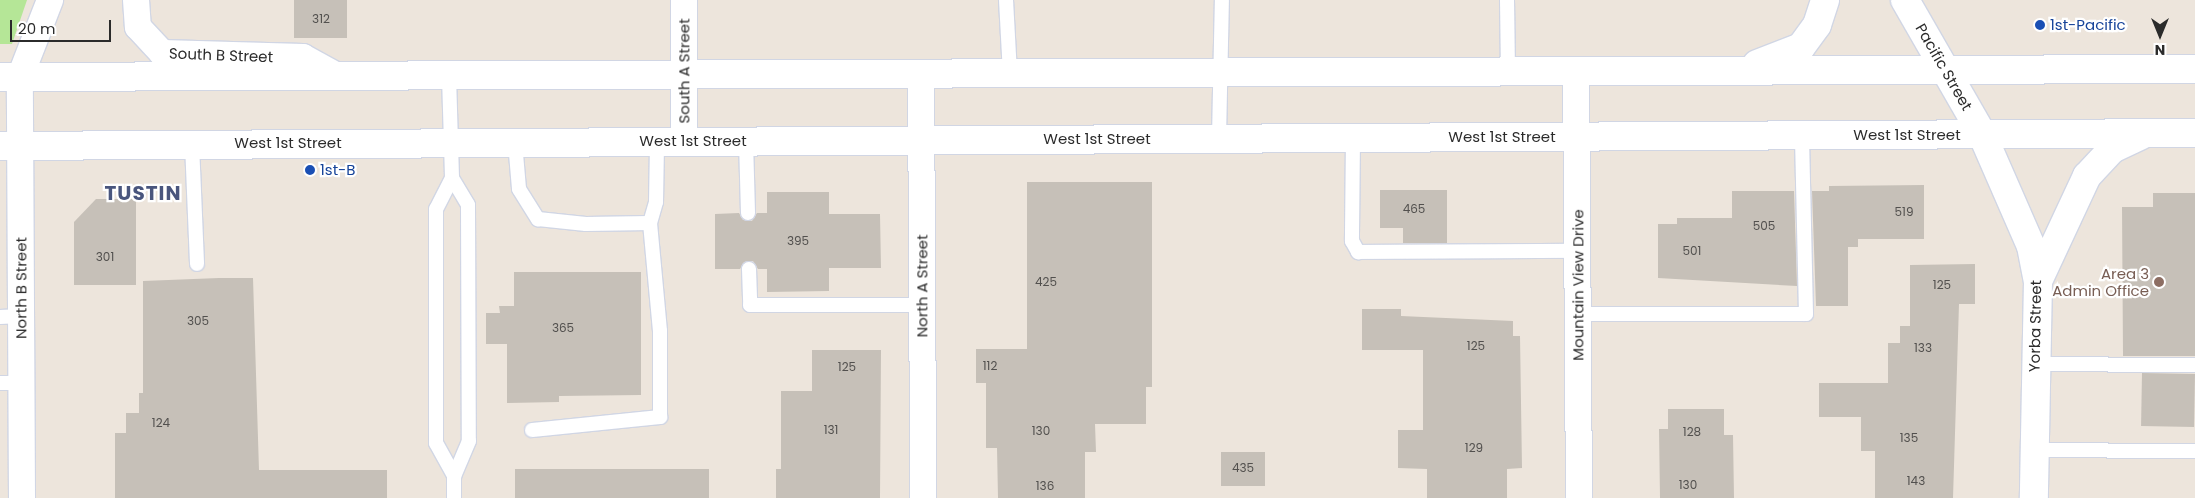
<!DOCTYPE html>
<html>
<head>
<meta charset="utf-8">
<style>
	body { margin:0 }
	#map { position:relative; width:2195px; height:498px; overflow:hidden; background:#ede5dc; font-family:Poppins,sans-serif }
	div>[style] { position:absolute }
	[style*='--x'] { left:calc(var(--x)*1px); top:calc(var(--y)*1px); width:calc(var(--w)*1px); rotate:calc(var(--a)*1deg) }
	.green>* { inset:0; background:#b5e697 }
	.building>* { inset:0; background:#c6c0b8; transform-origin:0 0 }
	.roads { filter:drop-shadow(1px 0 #d1d6e4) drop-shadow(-1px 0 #d1d6e4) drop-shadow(0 1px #d1d6e4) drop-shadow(0 -1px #d1d6e4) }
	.lane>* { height:14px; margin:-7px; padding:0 7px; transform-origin:7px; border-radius:7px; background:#fff }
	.street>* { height:26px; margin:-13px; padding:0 13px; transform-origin:13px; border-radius:13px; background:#fff }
	.secondary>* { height:28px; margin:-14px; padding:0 14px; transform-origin:14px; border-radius:14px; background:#fff }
	.dots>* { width:14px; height:14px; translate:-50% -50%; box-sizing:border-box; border:2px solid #fff; border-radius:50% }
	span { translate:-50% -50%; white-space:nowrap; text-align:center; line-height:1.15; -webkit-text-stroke:4.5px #fff; paint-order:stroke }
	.number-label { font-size:12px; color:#52504e }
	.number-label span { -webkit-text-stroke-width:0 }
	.transit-label { font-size:15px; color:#164399 }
	.left { translate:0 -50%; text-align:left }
	.street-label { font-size:15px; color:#2b2b2b }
	.education-label { font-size:15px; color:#785e54 }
	.right { translate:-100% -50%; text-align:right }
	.district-label { font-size:20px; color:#49557d; font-weight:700; letter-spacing:1px }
	.north { position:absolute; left:2135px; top:10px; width:50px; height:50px; -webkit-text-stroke:4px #fff; paint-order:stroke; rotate:180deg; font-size:14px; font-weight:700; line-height:20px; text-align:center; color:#2b2b2b }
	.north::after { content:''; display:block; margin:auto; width:18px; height:22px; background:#2b2b2b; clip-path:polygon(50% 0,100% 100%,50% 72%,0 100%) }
	.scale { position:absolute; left:10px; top:20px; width:101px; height:22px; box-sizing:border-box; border:2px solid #2b2b2b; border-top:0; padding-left:6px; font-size:15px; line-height:18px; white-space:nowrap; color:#2b2b2b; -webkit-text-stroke:4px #fff; paint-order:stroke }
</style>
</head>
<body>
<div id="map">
	<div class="green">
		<i style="clip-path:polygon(0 0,27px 0,12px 44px,0 44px)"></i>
	</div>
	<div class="building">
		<i style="left:294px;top:0;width:53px;height:38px"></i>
		<i style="clip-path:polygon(1027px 182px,1152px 182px,1152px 387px,1146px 387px,1146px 424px,1095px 424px,1096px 452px,1085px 452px,1085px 498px,998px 498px,997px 448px,986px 448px,986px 383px,976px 383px,976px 349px,1027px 349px)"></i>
		<i style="clip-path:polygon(1924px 185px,1924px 239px,1858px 239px,1858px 247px,1848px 247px,1848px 306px,1816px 306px,1812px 191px,1829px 191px,1829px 186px)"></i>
		<i style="clip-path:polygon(1380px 190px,1447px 190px,1447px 243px,1403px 243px,1403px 228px,1380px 228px)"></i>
		<i style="clip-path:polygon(1732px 191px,1794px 191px,1797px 286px,1658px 278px,1658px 224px,1677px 224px,1677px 218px,1732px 218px)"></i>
		<i style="clip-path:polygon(767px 192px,829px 192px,829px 214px,880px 214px,881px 268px,829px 268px,829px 291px,767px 292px,767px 269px,758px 269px,753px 261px,744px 262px,740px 269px,715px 269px,715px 214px,739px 213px,743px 220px,752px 221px,757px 213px,767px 213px)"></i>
		<i style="clip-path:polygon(2153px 193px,2195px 193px,2195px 356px,2123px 356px,2122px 207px,2153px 207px)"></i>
		<i style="clip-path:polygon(96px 199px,136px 199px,136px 285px,74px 285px,74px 222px)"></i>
		<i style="clip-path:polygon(1975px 264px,1975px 304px,1959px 304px,1953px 498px,1875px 498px,1875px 451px,1861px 451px,1861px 417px,1819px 417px,1819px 383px,1888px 383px,1888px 343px,1900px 343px,1900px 326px,1910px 326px,1910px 265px)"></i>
		<i style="clip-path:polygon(514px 272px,641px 272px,641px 395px,559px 396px,559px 402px,507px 403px,507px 344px,486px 344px,486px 313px,500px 313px,499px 306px,514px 306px)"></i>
		<i style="clip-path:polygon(219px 278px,253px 278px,259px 470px,387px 470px,387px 498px,115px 498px,115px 433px,126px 433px,126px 413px,139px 413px,139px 393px,143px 393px,143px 281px)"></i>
		<i style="clip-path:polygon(1362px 309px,1401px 309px,1401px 316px,1513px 321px,1513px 336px,1520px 336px,1522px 468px,1507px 469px,1507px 498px,1427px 498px,1427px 469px,1398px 468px,1398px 430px,1423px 430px,1423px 350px,1362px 350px)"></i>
		<i style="clip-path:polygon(812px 350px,881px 350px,880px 498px,776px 498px,776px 469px,781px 469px,781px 391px,812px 391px)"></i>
		<i style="left:2142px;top:373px;width:53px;height:53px;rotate:1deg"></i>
		<i style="clip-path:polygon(1668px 409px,1724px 409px,1724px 435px,1733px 435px,1734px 498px,1660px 498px,1659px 429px,1668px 429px)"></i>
		<i style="left:1221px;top:452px;width:44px;height:34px"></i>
		<i style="left:515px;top:469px;width:194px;height:29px"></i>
	</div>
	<div class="roads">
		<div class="lane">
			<i style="--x:1006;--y:0;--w:73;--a:86.9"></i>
			<i style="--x:1507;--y:0;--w:71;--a:89.2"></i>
			<i style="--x:449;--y:76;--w:102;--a:88.3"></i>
			<i style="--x:452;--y:178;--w:35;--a:117"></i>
			<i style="--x:436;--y:209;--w:234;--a:90"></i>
			<i style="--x:436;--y:443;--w:38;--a:61"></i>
			<i style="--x:1219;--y:138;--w:138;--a:-88.8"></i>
			<i style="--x:1353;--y:138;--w:103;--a:90.6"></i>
			<i style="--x:1352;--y:241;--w:13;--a:61"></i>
			<i style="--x:1358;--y:252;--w:220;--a:-0.3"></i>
			<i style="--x:746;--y:141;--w:72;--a:88.4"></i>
			<i style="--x:515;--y:142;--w:47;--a:85.1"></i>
			<i style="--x:519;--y:189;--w:36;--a:58"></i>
			<i style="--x:538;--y:219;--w:48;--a:5.9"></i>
			<i style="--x:586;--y:224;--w:64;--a:-0.9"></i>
			<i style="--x:650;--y:223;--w:22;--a:-74"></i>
			<i style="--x:656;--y:202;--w:60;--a:-89"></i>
			<i style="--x:192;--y:144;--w:120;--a:87.6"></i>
			<i style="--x:452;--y:178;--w:31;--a:59"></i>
			<i style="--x:468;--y:205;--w:236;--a:89.8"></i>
			<i style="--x:469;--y:441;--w:38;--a:113"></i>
			<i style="--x:454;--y:476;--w:22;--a:90"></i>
			<i style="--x:749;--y:269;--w:36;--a:88"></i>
			<i style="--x:750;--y:305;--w:172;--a:0"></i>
			<i style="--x:1578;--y:314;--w:228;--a:0"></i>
			<i style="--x:1806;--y:314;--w:179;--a:-91.3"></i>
			<i style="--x:0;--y:317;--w:21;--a:-3"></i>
			<i style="--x:2035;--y:364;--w:160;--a:0.4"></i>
			<i style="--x:0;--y:383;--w:22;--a:0"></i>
			<i style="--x:532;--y:430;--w:129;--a:-5.8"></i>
			<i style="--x:660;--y:417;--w:86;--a:-90"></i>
			<i style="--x:660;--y:331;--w:108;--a:-95.3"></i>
			<i style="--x:2034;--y:450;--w:161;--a:0.4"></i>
		</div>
		<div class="street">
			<i style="--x:136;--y:0;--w:27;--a:86"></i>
			<i style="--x:138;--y:27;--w:35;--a:47"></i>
			<i style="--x:162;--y:53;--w:141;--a:1.6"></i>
			<i style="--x:303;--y:57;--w:39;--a:29"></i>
			<i style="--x:684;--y:0;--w:141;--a:90"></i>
			<i style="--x:1576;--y:71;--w:427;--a:89.6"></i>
			<i style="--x:921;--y:73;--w:425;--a:89.7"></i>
			<i style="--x:22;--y:498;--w:421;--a:-90.3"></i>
			<i style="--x:20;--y:77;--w:83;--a:-68.7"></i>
		</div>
		<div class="secondary">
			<i style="--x:1905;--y:0;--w:155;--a:60.1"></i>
			<i style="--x:1982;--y:134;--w:122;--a:66.4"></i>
			<i style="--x:2031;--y:246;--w:36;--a:79"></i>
			<i style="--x:2038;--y:281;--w:217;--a:91.1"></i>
			<i style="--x:1757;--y:64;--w:47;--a:-21.1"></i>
			<i style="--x:1801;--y:47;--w:27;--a:-54"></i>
			<i style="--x:1817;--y:25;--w:26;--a:-72"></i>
			<i style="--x:0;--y:77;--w:2195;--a:-0.21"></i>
			<i style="--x:0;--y:146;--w:2195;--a:-0.34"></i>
			<i style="--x:2038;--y:281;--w:116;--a:-65"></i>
			<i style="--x:2087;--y:176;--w:37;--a:-47"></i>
			<i style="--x:2112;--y:149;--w:31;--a:-25"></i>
		</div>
	</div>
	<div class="dots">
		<i style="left:2040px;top:25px;background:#1a4fb4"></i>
		<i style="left:310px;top:170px;background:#1a4fb4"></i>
		<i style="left:2159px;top:282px;background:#8d6e63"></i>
	</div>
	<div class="number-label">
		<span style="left:321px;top:19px">312</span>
		<span style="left:1414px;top:209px">465</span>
		<span style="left:1904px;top:212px">519</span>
		<span style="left:1764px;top:226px">505</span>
		<span style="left:798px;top:241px">395</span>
		<span style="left:1692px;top:251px">501</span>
		<span style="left:105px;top:257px">301</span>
		<span style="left:1046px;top:282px">425</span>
		<span style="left:1942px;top:285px">125</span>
		<span style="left:198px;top:321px">305</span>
		<span style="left:563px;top:328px">365</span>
		<span style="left:1476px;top:346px">125</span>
		<span style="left:1923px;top:348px">133</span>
		<span style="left:990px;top:366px">112</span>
		<span style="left:847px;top:367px">125</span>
		<span style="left:161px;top:423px">124</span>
		<span style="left:831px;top:430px">131</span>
		<span style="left:1041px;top:431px">130</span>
		<span style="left:1692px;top:432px">128</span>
		<span style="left:1909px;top:438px">135</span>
		<span style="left:1474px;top:448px">129</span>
		<span style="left:1243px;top:468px">435</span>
		<span style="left:1916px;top:481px">143</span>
		<span style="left:1688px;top:485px">130</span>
		<span style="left:1045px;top:486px">136</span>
	</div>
	<div class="transit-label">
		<span class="left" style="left:2050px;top:25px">1st-Pacific</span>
		<span class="left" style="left:320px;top:170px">1st-B</span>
	</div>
	<div class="street-label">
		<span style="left:221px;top:55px;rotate:2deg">South B Street</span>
		<span style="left:1944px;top:67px;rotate:60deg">Pacific Street</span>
		<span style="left:684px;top:71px;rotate:-90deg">South A Street</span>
		<span style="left:1907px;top:135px">West 1st Street</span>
		<span style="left:1502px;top:137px">West 1st Street</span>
		<span style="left:1097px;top:139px">West 1st Street</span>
		<span style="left:693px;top:141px">West 1st Street</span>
		<span style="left:288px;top:143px">West 1st Street</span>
		<span style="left:1578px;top:285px;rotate:-90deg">Mountain View Drive</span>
		<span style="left:922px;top:286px;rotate:-90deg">North A Street</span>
		<span style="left:21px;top:288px;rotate:-90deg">North B Street</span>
		<span style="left:2035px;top:326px;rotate:-89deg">Yorba Street</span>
	</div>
	<div class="education-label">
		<span class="right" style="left:2149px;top:282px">Area 3<br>Admin Office</span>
	</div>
	<div class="district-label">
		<span style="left:143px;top:193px">TUSTIN</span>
	</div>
	<div class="north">N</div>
	<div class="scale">20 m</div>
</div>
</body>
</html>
